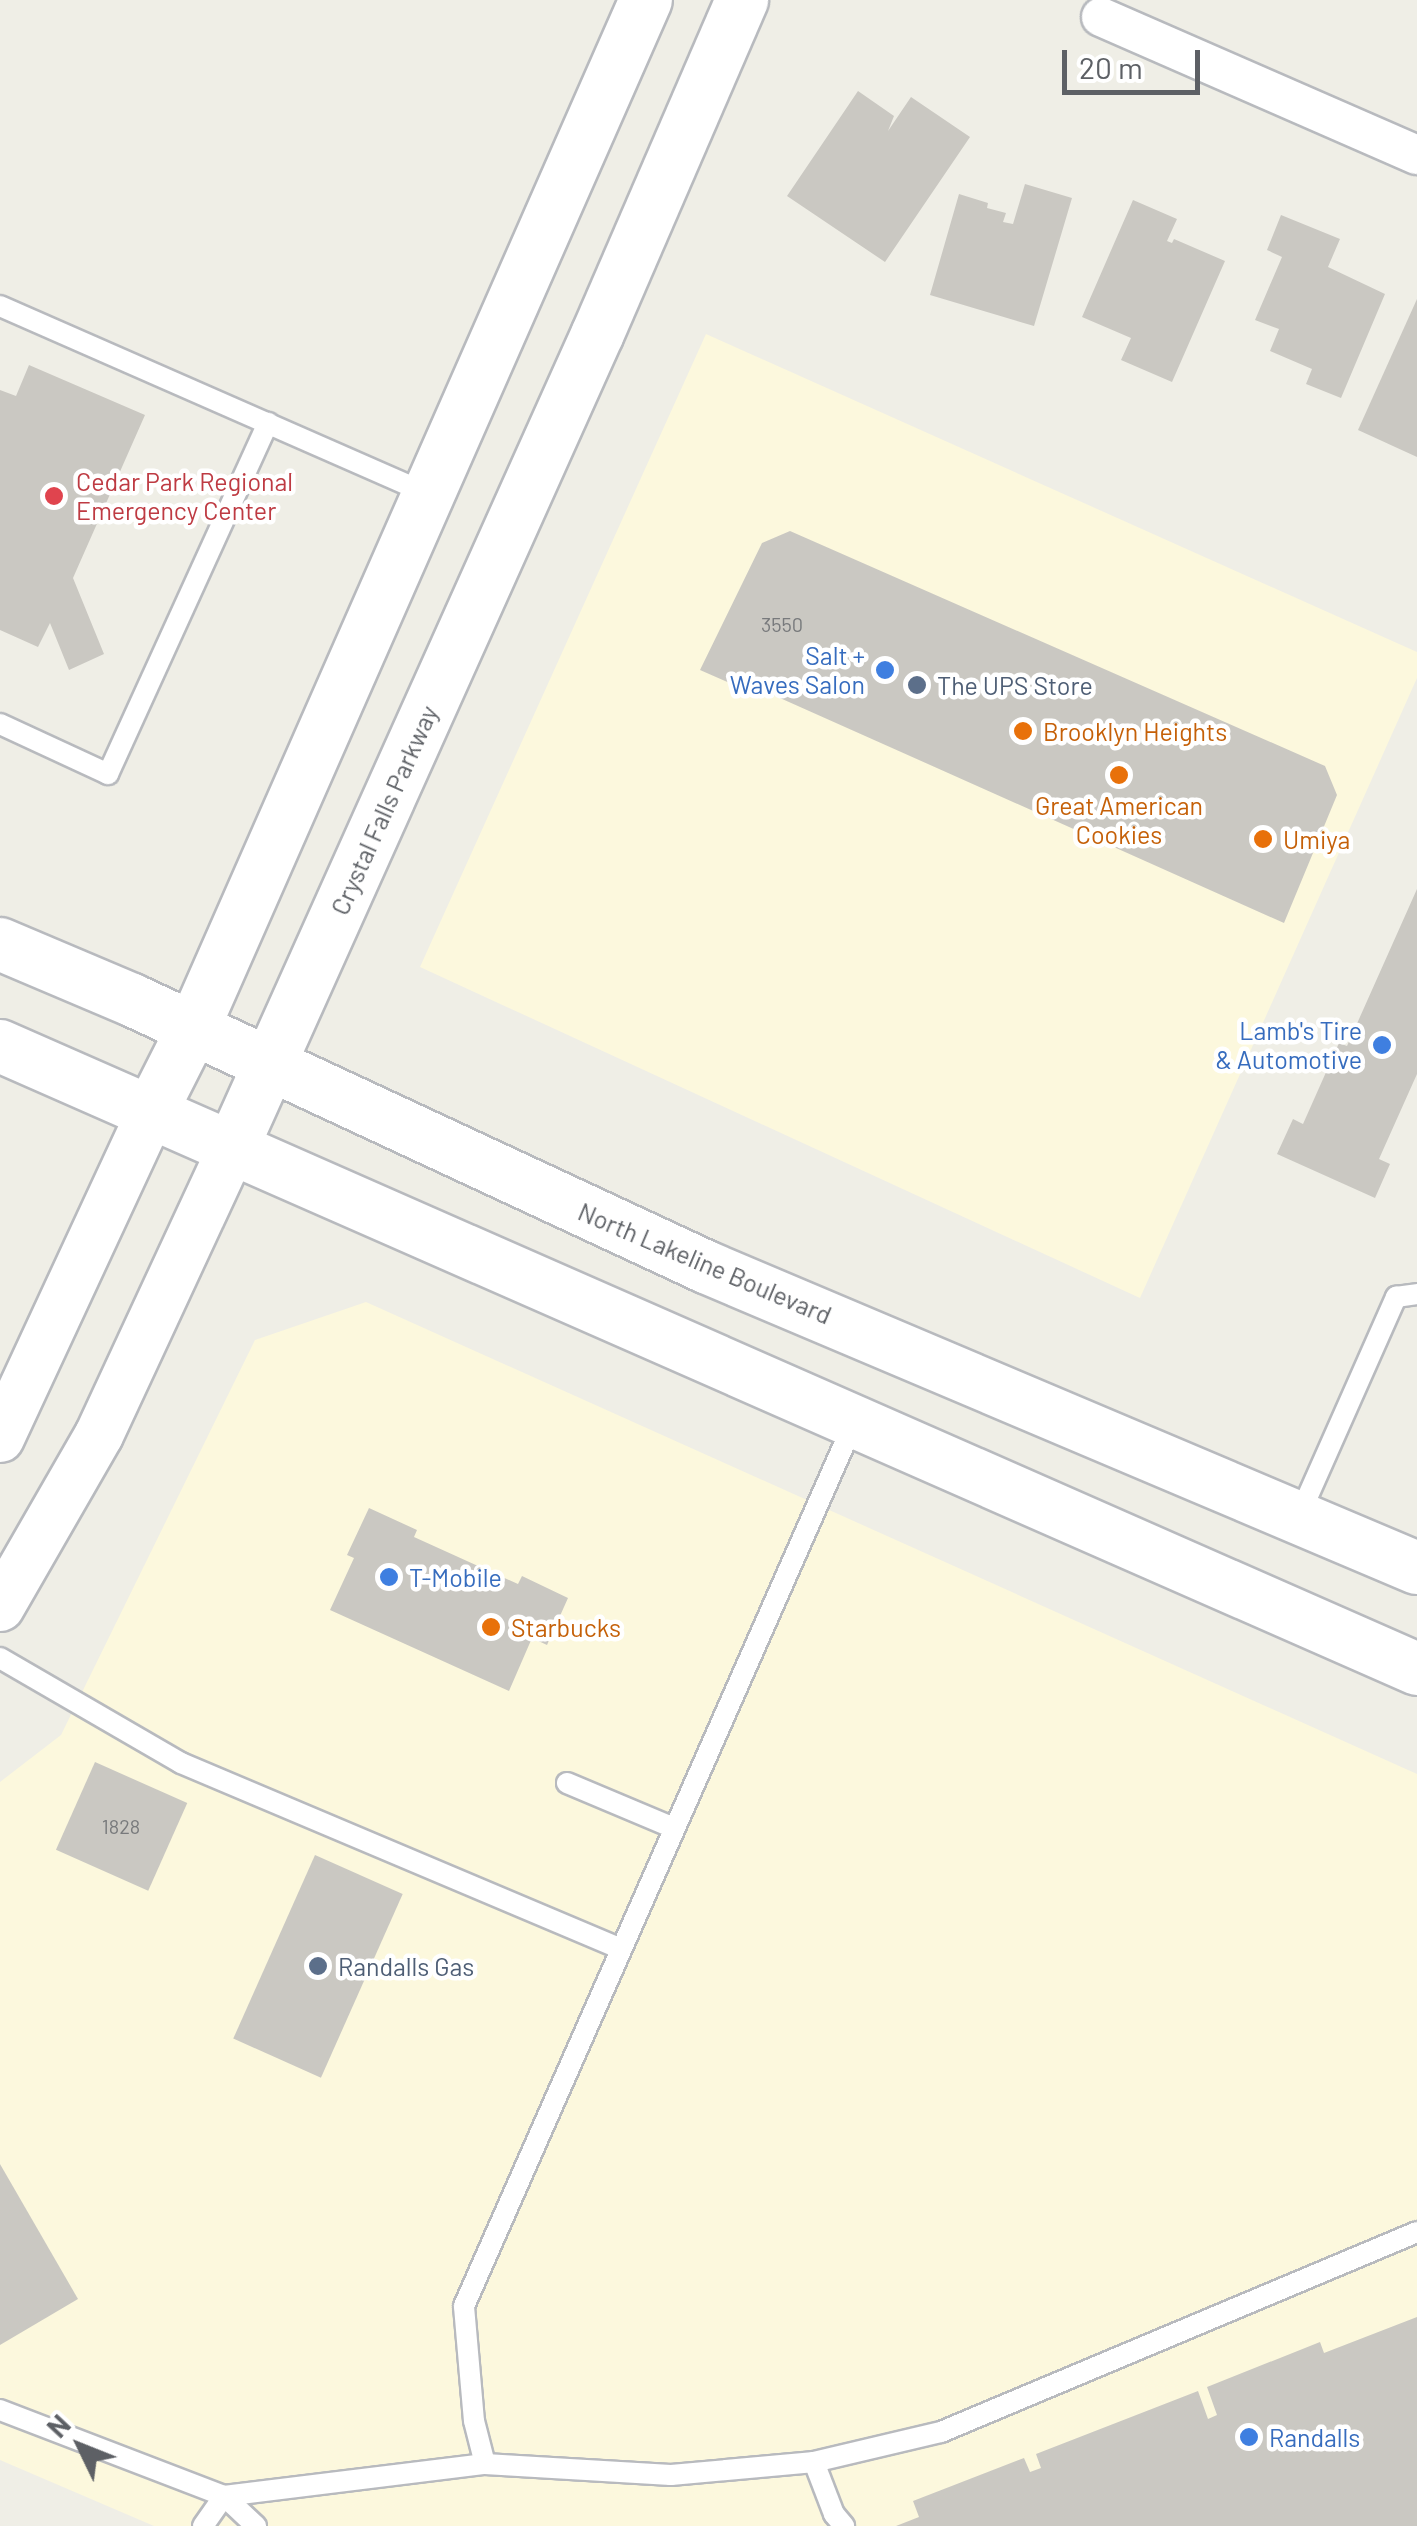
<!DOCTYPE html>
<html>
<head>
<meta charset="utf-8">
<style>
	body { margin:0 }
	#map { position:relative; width:1417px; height:2526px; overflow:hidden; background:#efeee6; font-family:Barlow,sans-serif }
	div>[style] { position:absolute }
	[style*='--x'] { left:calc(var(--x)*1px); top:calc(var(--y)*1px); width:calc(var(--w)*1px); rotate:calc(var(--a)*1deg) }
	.commercial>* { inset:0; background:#fcf8dd }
	.building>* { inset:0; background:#cac8c2; transform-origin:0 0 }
	.roads { filter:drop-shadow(2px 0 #b8babe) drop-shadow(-2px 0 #b8babe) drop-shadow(0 2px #b8babe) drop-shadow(0 -2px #b8babe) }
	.service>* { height:20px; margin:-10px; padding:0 10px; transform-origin:10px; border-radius:10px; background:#fff }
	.minor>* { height:38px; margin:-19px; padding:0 19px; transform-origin:19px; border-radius:19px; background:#fff }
	.tertiary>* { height:48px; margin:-24px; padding:0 24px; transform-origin:24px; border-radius:24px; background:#fff }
	.secondary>* { height:52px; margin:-26px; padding:0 26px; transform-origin:26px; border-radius:26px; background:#fff }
	.dots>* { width:28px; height:28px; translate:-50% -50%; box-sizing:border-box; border:5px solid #fff; border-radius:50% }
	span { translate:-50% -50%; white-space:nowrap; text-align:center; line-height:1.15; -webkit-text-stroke:9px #fff; paint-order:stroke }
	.number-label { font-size:20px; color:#787a7c }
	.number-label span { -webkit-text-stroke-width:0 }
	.health-label { font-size:25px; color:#be3a42 }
	.left { translate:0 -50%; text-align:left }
	.shop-label { font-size:25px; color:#366cbe }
	.right { translate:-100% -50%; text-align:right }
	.service-label { font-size:25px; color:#4e5e75 }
	.food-label { font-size:25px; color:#c56008 }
	.street-label { font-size:25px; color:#5d6065 }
	.north { position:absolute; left:30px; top:2396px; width:100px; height:100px; -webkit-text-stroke:8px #fff; paint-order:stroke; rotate:313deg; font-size:28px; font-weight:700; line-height:40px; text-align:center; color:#5d6065 }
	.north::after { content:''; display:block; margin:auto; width:35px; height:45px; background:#5d6065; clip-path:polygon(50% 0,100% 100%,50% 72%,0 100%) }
	.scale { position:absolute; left:1062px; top:50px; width:138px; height:45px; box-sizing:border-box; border:5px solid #5d6065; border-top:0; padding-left:12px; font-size:30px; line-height:35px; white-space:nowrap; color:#5d6065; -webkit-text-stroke:8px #fff; paint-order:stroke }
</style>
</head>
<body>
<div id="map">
	<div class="commercial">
		<i style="clip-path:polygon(706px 334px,1417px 652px,1417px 678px,1140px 1298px,420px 967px)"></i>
		<i style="clip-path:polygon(366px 1302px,1417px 1774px,1417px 2526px,154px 2526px,0 2460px,0 1782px,61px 1735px,255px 1340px)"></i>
	</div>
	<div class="building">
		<i style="clip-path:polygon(858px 91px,894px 116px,888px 131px,911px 97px,970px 137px,885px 262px,787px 196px)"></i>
		<i style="clip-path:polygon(1025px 184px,1072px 198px,1034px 326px,930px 295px,959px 194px,988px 203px,987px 208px,1006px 213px,1003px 222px,1013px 224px)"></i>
		<i style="clip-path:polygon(1133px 200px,1177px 219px,1167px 241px,1172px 243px,1174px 239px,1225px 261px,1172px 382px,1121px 360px,1131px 338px,1082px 317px)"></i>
		<i style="clip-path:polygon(1281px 215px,1340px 239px,1328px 267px,1385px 294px,1341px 398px,1306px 384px,1312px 369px,1270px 351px,1279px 329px,1255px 320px,1282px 257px,1267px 250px)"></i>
		<i style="clip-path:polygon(1417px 299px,1417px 457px,1358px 430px)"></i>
		<i style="clip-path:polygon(29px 365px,145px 415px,73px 578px,104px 654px,69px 670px,50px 623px,38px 647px,0 630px,0 390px,16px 396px)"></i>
		<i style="clip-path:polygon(790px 531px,1325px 766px,1337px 795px,1284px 923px,760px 689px,757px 695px,700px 670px,762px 543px)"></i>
		<i style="clip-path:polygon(1417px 889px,1417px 1074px,1379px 1159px,1390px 1164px,1375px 1198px,1277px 1154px,1293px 1119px,1303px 1124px,1339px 1043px,1347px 1046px)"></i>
		<i style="clip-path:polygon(369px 1508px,417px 1530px,414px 1537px,518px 1584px,522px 1576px,568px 1598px,547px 1645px,532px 1638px,509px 1691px,330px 1610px,354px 1558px,347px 1555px)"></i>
		<i style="left:95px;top:1762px;width:101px;height:96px;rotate:24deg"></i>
		<i style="left:315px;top:1855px;width:96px;height:201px;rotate:24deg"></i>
		<i style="clip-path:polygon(0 2164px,78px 2299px,0 2345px)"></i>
		<i style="clip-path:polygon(1417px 2317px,1417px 2526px,896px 2526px,919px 2517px,913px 2501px,1024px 2458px,1030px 2472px,1041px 2468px,1036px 2454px,1198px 2391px,1208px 2419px,1217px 2415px,1207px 2387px,1320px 2342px,1324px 2353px)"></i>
	</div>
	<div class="roads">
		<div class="service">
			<i style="--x:0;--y:306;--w:465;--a:23.7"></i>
			<i style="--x:0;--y:724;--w:119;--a:24.8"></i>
			<i style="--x:108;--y:774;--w:386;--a:-65.5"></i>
			<i style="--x:1299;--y:1516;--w:240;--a:-66.1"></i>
			<i style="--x:1396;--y:1297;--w:21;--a:-8"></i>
			<i style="--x:0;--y:1658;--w:209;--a:30.1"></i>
			<i style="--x:181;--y:1763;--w:476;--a:22.9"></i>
			<i style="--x:567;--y:1783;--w:116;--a:22.8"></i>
			<i style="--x:0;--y:2410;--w:240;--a:21"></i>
			<i style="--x:224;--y:2496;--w:44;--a:43.2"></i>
			<i style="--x:814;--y:2462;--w:56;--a:69"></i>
			<i style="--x:834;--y:2514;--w:16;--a:50"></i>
			<i style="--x:485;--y:2464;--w:44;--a:-104.3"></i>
			<i style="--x:474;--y:2421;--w:115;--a:-95"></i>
			<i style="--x:464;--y:2306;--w:966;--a:-66.19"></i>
			<i style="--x:203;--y:2526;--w:37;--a:-55"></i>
			<i style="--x:224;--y:2496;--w:263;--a:-7"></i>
			<i style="--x:485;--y:2464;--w:186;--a:3.4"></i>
			<i style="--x:671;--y:2475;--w:144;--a:-5.2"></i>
			<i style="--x:814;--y:2462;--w:130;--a:-13.3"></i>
			<i style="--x:941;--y:2432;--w:516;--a:-22.79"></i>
		</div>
		<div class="minor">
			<i style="--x:1101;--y:17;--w:345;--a:23.6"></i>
		</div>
		<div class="tertiary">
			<i style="--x:0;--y:1438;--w:362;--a:-65.1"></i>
			<i style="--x:0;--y:1607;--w:198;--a:-60.1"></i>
			<i style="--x:99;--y:1435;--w:316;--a:-65.1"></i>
		</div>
		<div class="secondary">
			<i style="--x:0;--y:944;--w:143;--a:23"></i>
			<i style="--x:132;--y:1000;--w:633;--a:24.95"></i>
			<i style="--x:706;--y:1267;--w:772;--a:22.95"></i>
			<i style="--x:0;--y:1046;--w:1548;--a:23.73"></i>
			<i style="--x:152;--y:1110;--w:91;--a:-63.2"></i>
			<i style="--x:193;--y:1029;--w:1124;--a:-66.24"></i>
			<i style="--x:232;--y:1148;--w:893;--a:-65.82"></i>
			<i style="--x:598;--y:333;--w:363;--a:-66.6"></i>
		</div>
	</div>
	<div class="dots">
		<i style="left:54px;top:496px;background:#e0444e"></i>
		<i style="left:885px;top:670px;background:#3f7fe0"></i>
		<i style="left:917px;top:685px;background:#5c6f8a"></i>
		<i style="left:1023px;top:731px;background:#e8710a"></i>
		<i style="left:1119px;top:775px;background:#e8710a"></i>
		<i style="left:1263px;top:839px;background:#e8710a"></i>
		<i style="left:1382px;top:1045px;background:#3f7fe0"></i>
		<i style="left:389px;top:1577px;background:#3f7fe0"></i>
		<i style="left:491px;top:1627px;background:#e8710a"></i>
		<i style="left:318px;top:1966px;background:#5c6f8a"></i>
		<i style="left:1249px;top:2437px;background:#3f7fe0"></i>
	</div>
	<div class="number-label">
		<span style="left:782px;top:624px">3550</span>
		<span style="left:121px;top:1826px">1828</span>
	</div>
	<div class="health-label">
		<span class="left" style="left:76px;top:496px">Cedar Park Regional<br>Emergency Center</span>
	</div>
	<div class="shop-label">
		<span class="right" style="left:865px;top:670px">Salt +<br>Waves Salon</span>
		<span class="right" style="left:1362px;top:1045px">Lamb's Tire<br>&amp; Automotive</span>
		<span class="left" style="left:409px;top:1577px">T-Mobile</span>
		<span class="left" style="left:1269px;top:2437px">Randalls</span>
	</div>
	<div class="service-label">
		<span class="left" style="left:937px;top:685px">The UPS Store</span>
		<span class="left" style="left:338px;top:1966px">Randalls Gas</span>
	</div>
	<div class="food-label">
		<span class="left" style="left:1043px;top:731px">Brooklyn Heights</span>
		<span style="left:1119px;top:820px">Great American<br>Cookies</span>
		<span class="left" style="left:1283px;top:839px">Umiya</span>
		<span class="left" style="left:511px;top:1627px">Starbucks</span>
	</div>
	<div class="street-label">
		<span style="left:384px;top:810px;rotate:-66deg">Crystal Falls Parkway</span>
		<span style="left:705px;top:1263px;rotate:23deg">North Lakeline Boulevard</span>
	</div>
	<div class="north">N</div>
	<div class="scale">20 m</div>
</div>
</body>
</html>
